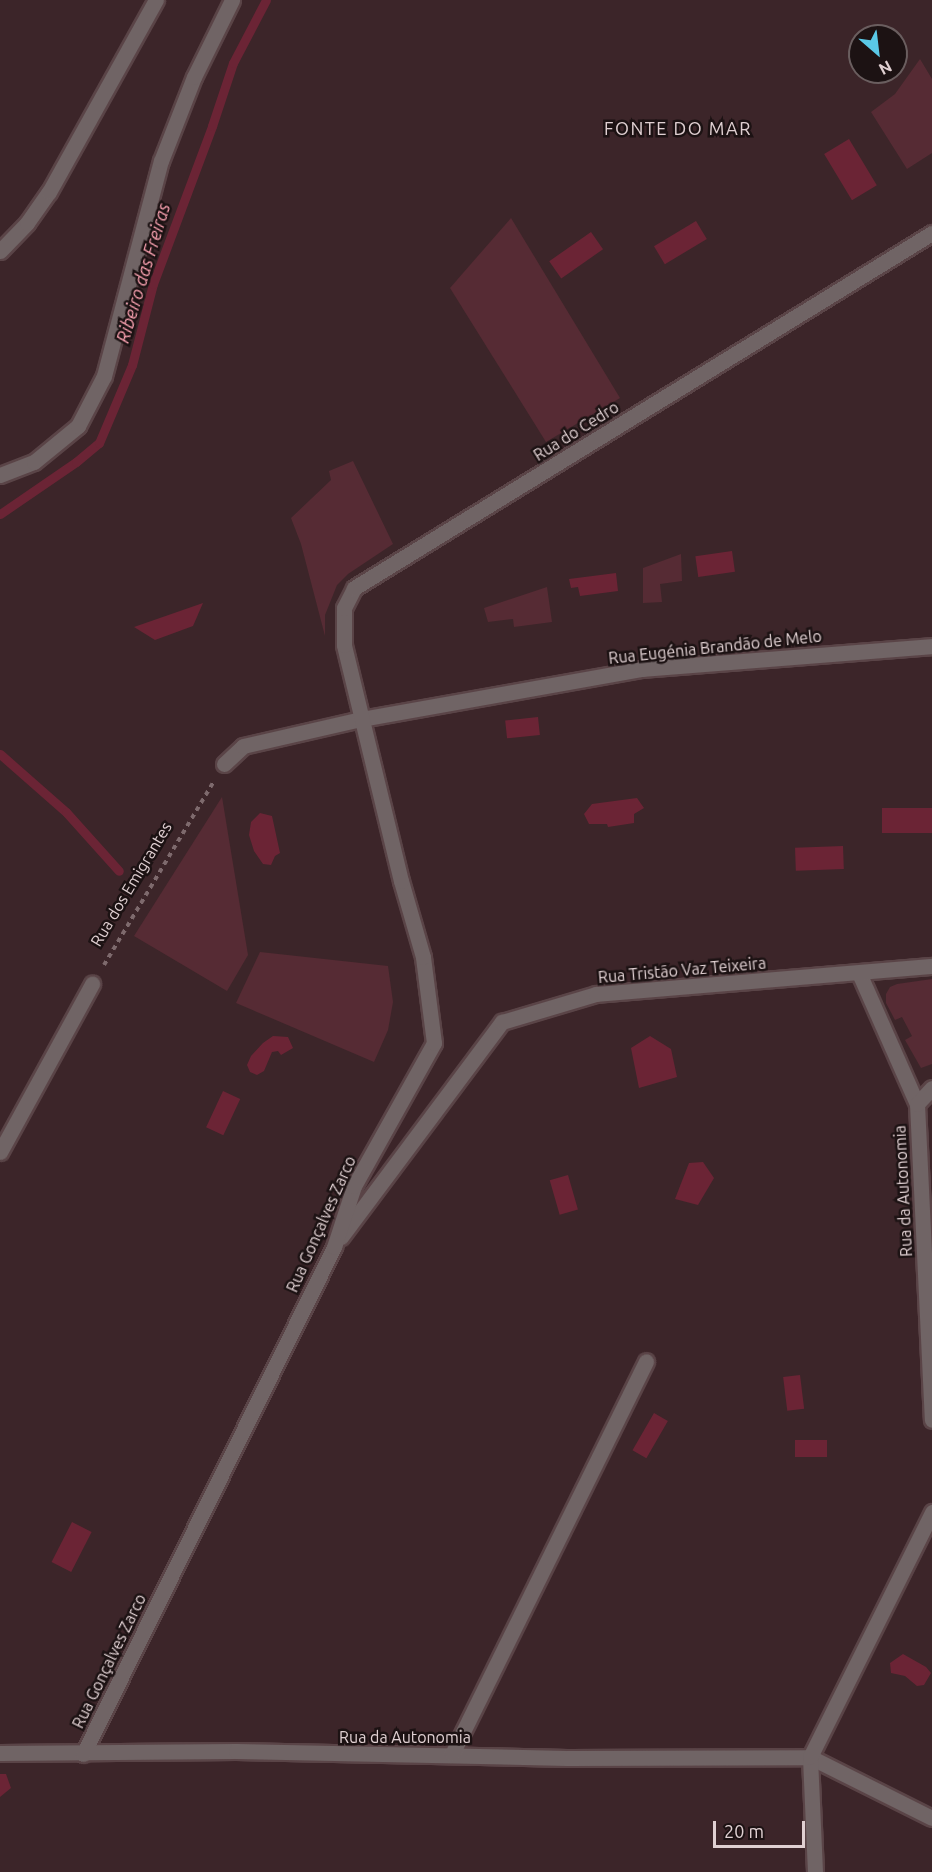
<!DOCTYPE html>
<html>
<head>
<meta charset="utf-8">
<style>
	body { margin:0 }
	#map { position:relative; width:932px; height:1872px; overflow:hidden; background:#3c2529; font-family:Ubuntu,sans-serif }
	div>[style] { position:absolute }
	[style*='--x'] { left:calc(var(--x)*1px); top:calc(var(--y)*1px); width:calc(var(--w)*1px); rotate:calc(var(--a)*1deg) }
	.green>* { inset:0; background:#562b34 }
	.water>* { inset:0; background:#6b2435; transform-origin:0 0 }
	.stream>* { height:9px; margin:-4.5px; padding:0 4.5px; transform-origin:4.5px; border-radius:4.5px; background:#6b2435 }
	.path>* { height:4px; margin-top:-2px; transform-origin:0; background:repeating-linear-gradient(90deg,#7e6a6d 0 4.5px,transparent 0 9px) }
	.roads { filter:drop-shadow(2px 0 #5a4447) drop-shadow(-2px 0 #5a4447) drop-shadow(0 2px #5a4447) drop-shadow(0 -2px #5a4447) }
	.minor>* { height:15px; margin:-7.5px; padding:0 7.5px; transform-origin:7.5px; border-radius:7.5px; background:#706465 }
	span { translate:-50% -50%; white-space:nowrap; text-align:center; line-height:1.15; -webkit-text-stroke:5px #1c1213; paint-order:stroke }
	.street-label { font-size:16px; color:#e0d0d2 }
	.neighbourhood-label { font-size:18px; color:#e0d0d2; letter-spacing:1.5px }
	.water-label { font-size:18px; color:#faa2b1; font-style:italic }
	.north { position:absolute; left:848px; top:24px; width:60px; height:60px; box-sizing:border-box; background:#1c1213; border:2px solid #6a5e5f; border-radius:50%; rotate:152deg; font-size:16px; font-weight:700; line-height:24px; text-align:center; color:#e0d0d2 }
	.north::after { content:''; display:block; margin:auto; width:21px; height:27px; background:#5ac8e6; clip-path:polygon(50% 0,100% 100%,50% 72%,0 100%) }
	.scale { position:absolute; left:713px; top:1821px; width:92px; height:27px; box-sizing:border-box; border:3px solid #e0d0d2; border-top:0; padding-left:8px; font-size:18px; line-height:21px; white-space:nowrap; color:#e0d0d2; -webkit-text-stroke:4px #1c1213; paint-order:stroke }
</style>
</head>
<body>
<div id="map">
	<div class="green">
		<i style="clip-path:polygon(920px 59px,932px 79px,932px 153px,907px 169px,871px 112px,895px 94px)"></i>
		<i style="clip-path:polygon(511px 218px,620px 398px,546px 442px,450px 288px)"></i>
		<i style="clip-path:polygon(353px 461px,393px 544px,348px 574px,337px 585px,325px 615px,325px 636px,301px 544px,291px 518px,331px 480px,329px 471px)"></i>
		<i style="clip-path:polygon(681px 554px,682px 581px,660px 584px,662px 602px,643px 603px,643px 568px)"></i>
		<i style="clip-path:polygon(547px 587px,552px 622px,514px 627px,513px 619px,488px 622px,484px 608px)"></i>
		<i style="clip-path:polygon(222px 797px,248px 955px,227px 991px,134px 936px)"></i>
		<i style="clip-path:polygon(260px 952px,388px 966px,393px 1002px,388px 1030px,374px 1062px,236px 1003px)"></i>
		<i style="clip-path:polygon(932px 979px,932px 1064px,921px 1068px,905px 1040px,912px 1036px,902px 1017px,895px 1020px,886px 1003px,886px 994px,890px 987px,897px 984px)"></i>
	</div>
	<div class="water">
		<i style="left:849px;top:139px;width:54px;height:29px;rotate:59deg"></i>
		<i style="left:696px;top:221px;width:21px;height:49px;rotate:59deg"></i>
		<i style="left:591px;top:232px;width:21px;height:51px;rotate:55deg"></i>
		<i style="left:732px;top:551px;width:21px;height:37px;rotate:82deg"></i>
		<i style="clip-path:polygon(616px 573px,618px 591px,580px 596px,578px 587px,571px 588px,569px 579px)"></i>
		<i style="clip-path:polygon(203px 603px,193px 626px,155px 640px,134px 627px)"></i>
		<i style="left:538px;top:717px;width:18px;height:33px;rotate:84deg"></i>
		<i style="clip-path:polygon(637px 798px,644px 808px,634px 814px,634px 823px,608px 827px,607px 824px,589px 824px,584px 814px,592px 804px)"></i>
		<i style="left:932px;top:808px;width:25px;height:50px;rotate:90deg"></i>
		<i style="clip-path:polygon(260px 813px,272px 816px,280px 853px,275px 856px,271px 865px,263px 864px,254px 851px,249px 835px,251px 822px)"></i>
		<i style="left:843px;top:846px;width:23px;height:48px;rotate:88deg"></i>
		<i style="clip-path:polygon(273px 1036px,288px 1037px,293px 1048px,281px 1055px,278px 1051px,272px 1052px,264px 1071px,257px 1075px,250px 1072px,247px 1065px,251px 1056px,263px 1043px)"></i>
		<i style="clip-path:polygon(650px 1036px,671px 1049px,677px 1077px,639px 1088px,631px 1048px)"></i>
		<i style="left:223px;top:1091px;width:19px;height:40px;rotate:25deg"></i>
		<i style="clip-path:polygon(703px 1162px,714px 1178px,698px 1205px,675px 1199px,689px 1163px)"></i>
		<i style="left:568px;top:1175px;width:36px;height:19px;rotate:74deg"></i>
		<i style="left:800px;top:1375px;width:34px;height:17px;rotate:83deg"></i>
		<i style="left:654px;top:1413px;width:16px;height:43px;rotate:30deg"></i>
		<i style="left:827px;top:1440px;width:17px;height:32px;rotate:90deg"></i>
		<i style="left:72px;top:1522px;width:22px;height:45px;rotate:27deg"></i>
		<i style="clip-path:polygon(903px 1654px,926px 1667px,931px 1673px,924px 1685px,917px 1686px,905px 1676px,891px 1673px,890px 1663px)"></i>
		<i style="clip-path:polygon(0 1774px,6px 1774px,11px 1788px,0 1797px)"></i>
	</div>
	<div class="stream">
		<i style="--x:0;--y:514;--w:92;--a:-34.4"></i>
		<i style="--x:76;--y:462;--w:30;--a:-40"></i>
		<i style="--x:99;--y:443;--w:85;--a:-67.1"></i>
		<i style="--x:132;--y:365;--w:84;--a:-75.5"></i>
		<i style="--x:153;--y:284;--w:169;--a:-69.5"></i>
		<i style="--x:212;--y:126;--w:66;--a:-71.6"></i>
		<i style="--x:233;--y:63;--w:71;--a:-62.4"></i>
		<i style="--x:0;--y:754;--w:88;--a:41.3"></i>
		<i style="--x:66;--y:812;--w:79;--a:48.1"></i>
	</div>
	<div class="path">
		<i style="--x:104;--y:965;--w:212;--a:-59.1"></i>
	</div>
	<div class="roads">
		<div class="minor">
			<i style="--x:0;--y:251;--w:39;--a:-46"></i>
			<i style="--x:27;--y:223;--w:38;--a:-55"></i>
			<i style="--x:49;--y:192;--w:220;--a:-60.9"></i>
			<i style="--x:0;--y:475;--w:36;--a:-21"></i>
			<i style="--x:34;--y:462;--w:57;--a:-39.3"></i>
			<i style="--x:78;--y:426;--w:56;--a:-62.5"></i>
			<i style="--x:104;--y:376;--w:222;--a:-75.2"></i>
			<i style="--x:161;--y:161;--w:90;--a:-68.6"></i>
			<i style="--x:194;--y:77;--w:86;--a:-63.7"></i>
			<i style="--x:224;--y:764;--w:26;--a:-43"></i>
			<i style="--x:243;--y:746;--w:121;--a:-12.9"></i>
			<i style="--x:361;--y:719;--w:285;--a:-10.1"></i>
			<i style="--x:642;--y:669;--w:291;--a:-4.5"></i>
			<i style="--x:859;--y:973;--w:143;--a:66.1"></i>
			<i style="--x:917;--y:1104;--w:316;--a:87.3"></i>
			<i style="--x:917;--y:1104;--w:22;--a:-47"></i>
			<i style="--x:0;--y:1152;--w:192;--a:-61.3"></i>
			<i style="--x:341;--y:1237;--w:269;--a:-53.2"></i>
			<i style="--x:502;--y:1022;--w:98;--a:-16.6"></i>
			<i style="--x:596;--y:994;--w:337;--a:-4.8"></i>
			<i style="--x:0;--y:1753;--w:236;--a:-0.5"></i>
			<i style="--x:236;--y:1751;--w:331;--a:1.2"></i>
			<i style="--x:567;--y:1758;--w:243;--a:-0.2"></i>
			<i style="--x:810;--y:1757;--w:136;--a:26.6"></i>
			<i style="--x:83;--y:1754;--w:566;--a:-63.66"></i>
			<i style="--x:334;--y:1247;--w:64;--a:-71.8"></i>
			<i style="--x:354;--y:1186;--w:164;--a:-60.8"></i>
			<i style="--x:434;--y:1043;--w:87;--a:-97.3"></i>
			<i style="--x:423;--y:957;--w:79;--a:-106.1"></i>
			<i style="--x:401;--y:881;--w:243;--a:-103.6"></i>
			<i style="--x:344;--y:645;--w:37;--a:-90"></i>
			<i style="--x:344;--y:608;--w:22;--a:-63"></i>
			<i style="--x:354;--y:588;--w:678;--a:-31.56"></i>
			<i style="--x:452;--y:1754;--w:438;--a:-63.7"></i>
			<i style="--x:815;--y:1872;--w:115;--a:-92.5"></i>
			<i style="--x:810;--y:1757;--w:274;--a:-63.5"></i>
		</div>
	</div>
	<div class="street-label">
		<span style="left:576px;top:431px;rotate:-32deg">Rua do Cedro</span>
		<span style="left:715px;top:647px;rotate:-6deg">Rua Eugénia Brandão de Melo</span>
		<span style="left:131px;top:884px;rotate:-59deg">Rua dos Emigrantes</span>
		<span style="left:682px;top:970px;rotate:-5deg">Rua Tristão Vaz Teixeira</span>
		<span style="left:903px;top:1191px;rotate:-93deg">Rua da Autonomia</span>
		<span style="left:321px;top:1224px;rotate:-66deg">Rua Gonçalves Zarco</span>
		<span style="left:109px;top:1661px;rotate:-64deg">Rua Gonçalves Zarco</span>
		<span style="left:405px;top:1737px">Rua da Autonomia</span>
	</div>
	<div class="neighbourhood-label">
		<span style="left:678px;top:128px">FONTE DO MAR</span>
	</div>
	<div class="water-label">
		<span style="left:143px;top:273px;rotate:-73deg">Ribeiro das Freiras</span>
	</div>
	<div class="north">N</div>
	<div class="scale">20 m</div>
</div>
</body>
</html>
